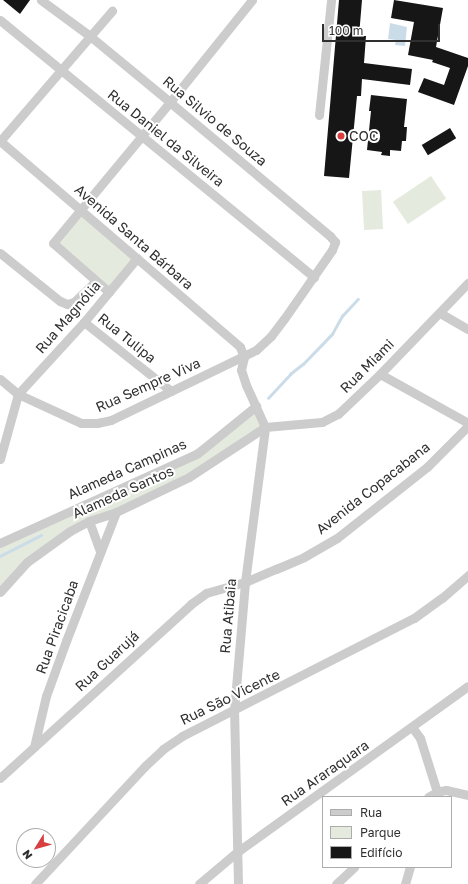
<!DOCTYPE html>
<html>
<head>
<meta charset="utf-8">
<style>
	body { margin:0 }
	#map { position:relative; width:468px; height:884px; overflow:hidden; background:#fff; font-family:"Golos Text",sans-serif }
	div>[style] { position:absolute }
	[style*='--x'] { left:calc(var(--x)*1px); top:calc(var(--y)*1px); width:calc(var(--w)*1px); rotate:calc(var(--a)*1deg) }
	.green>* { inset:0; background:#e4ebde; transform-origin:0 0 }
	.water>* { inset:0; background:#cbdce9 }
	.stream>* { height:2.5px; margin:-1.25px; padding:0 1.25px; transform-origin:1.25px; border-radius:1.25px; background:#cbdce9 }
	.building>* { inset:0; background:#161616; transform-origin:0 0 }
	.minor>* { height:9px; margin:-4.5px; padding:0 4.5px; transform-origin:4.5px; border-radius:4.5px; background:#ccc }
	.dots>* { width:11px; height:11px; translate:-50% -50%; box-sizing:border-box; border:2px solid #fff; border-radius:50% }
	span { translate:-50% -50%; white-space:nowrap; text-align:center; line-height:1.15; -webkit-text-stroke:4px #fff; paint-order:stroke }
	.street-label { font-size:14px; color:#2f2f2f }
	.poi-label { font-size:14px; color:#2f2f2f }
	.left { translate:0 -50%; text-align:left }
	.legend { position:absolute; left:322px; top:796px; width:130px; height:72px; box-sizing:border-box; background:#fff; border:1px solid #acacac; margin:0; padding:5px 7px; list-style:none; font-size:12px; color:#2f2f2f }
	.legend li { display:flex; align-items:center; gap:8px; height:20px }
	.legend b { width:20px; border:1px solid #acacac }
	.north { position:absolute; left:16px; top:828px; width:40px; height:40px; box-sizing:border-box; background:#fff; border:1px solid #acacac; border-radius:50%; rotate:233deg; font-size:11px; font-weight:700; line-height:16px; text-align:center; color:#2f2f2f }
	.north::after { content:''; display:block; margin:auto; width:14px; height:18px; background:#d83f40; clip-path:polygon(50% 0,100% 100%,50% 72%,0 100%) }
	.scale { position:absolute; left:322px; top:24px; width:118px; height:18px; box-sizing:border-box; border:2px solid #2f2f2f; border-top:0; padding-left:5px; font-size:12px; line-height:14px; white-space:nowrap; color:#2f2f2f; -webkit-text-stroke:3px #fff; paint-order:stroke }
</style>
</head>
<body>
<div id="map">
	<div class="green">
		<i style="left:431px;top:176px;width:27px;height:46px;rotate:56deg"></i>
		<i style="left:381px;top:190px;width:39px;height:19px;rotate:87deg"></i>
		<i style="left:81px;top:209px;width:74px;height:44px;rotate:41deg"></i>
		<i style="clip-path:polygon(256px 406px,265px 427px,189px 477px,56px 540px,0 592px,0 543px,181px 460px)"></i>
	</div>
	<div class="water">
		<i style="clip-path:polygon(390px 23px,407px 27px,405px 46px,395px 45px,396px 40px,388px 39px)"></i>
	</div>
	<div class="stream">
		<i style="--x:268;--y:398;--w:33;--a:-47"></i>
		<i style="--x:290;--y:374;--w:16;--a:-38"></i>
		<i style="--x:303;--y:364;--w:42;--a:-46"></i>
		<i style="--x:332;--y:334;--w:21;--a:-61"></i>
		<i style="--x:342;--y:316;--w:23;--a:-47"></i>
		<i style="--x:0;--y:556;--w:46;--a:-27.1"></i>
	</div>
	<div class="building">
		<i style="clip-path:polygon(3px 0,30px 0,20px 14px)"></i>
		<i style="clip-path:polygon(339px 0,362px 0,359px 36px,366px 36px,364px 63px,412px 69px,410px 85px,362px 79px,361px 96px,357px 96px,349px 178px,324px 176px)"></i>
		<i style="clip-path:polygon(394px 0,443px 8px,436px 47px,468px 58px,468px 66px,454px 105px,418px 92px,424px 78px,444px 85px,450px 68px,432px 62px,433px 60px,408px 55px,414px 22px,391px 18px)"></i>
		<i style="clip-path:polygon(371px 95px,407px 99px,404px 127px,407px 127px,406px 141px,402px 141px,401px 151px,390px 150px,390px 156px,381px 155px,382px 152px,367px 150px,371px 111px,369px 111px)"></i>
		<i style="left:450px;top:128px;width:12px;height:33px;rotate:59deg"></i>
	</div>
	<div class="minor">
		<i style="--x:0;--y:20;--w:406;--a:39.3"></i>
		<i style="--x:319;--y:115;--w:116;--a:-84"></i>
		<i style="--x:0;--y:141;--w:316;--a:40.6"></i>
		<i style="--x:240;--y:347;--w:11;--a:68"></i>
		<i style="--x:0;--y:141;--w:172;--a:-49.3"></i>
		<i style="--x:0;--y:253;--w:77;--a:38.7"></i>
		<i style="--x:60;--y:301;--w:8;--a:23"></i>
		<i style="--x:67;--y:304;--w:7;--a:-16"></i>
		<i style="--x:74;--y:302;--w:30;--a:-44"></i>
		<i style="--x:109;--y:292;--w:74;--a:-138.8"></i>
		<i style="--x:53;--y:243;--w:183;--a:-50.3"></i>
		<i style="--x:170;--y:102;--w:131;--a:-51.2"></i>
		<i style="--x:440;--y:313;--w:32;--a:30"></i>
		<i style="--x:84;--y:322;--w:111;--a:38.4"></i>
		<i style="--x:380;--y:374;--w:101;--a:29.1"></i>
		<i style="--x:0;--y:379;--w:23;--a:40"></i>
		<i style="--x:18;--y:394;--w:69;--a:24.7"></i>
		<i style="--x:81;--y:423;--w:16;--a:0"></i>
		<i style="--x:97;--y:423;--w:14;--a:-12"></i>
		<i style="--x:111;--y:420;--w:161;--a:-25.8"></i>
		<i style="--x:256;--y:350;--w:21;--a:-43"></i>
		<i style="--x:271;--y:336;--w:21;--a:-53"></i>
		<i style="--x:284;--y:319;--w:84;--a:-55.2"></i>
		<i style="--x:332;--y:250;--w:9;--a:-69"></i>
		<i style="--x:335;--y:242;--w:8;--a:-130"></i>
		<i style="--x:330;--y:236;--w:209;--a:-140.1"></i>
		<i style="--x:170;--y:102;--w:104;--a:-140.5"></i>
		<i style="--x:90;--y:36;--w:61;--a:-143.7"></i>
		<i style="--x:0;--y:459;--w:67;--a:-74.5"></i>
		<i style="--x:18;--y:394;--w:98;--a:-47.5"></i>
		<i style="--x:84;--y:322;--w:83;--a:-50.4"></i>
		<i style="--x:89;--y:521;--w:33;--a:70"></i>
		<i style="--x:0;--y:543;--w:217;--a:-24.4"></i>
		<i style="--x:198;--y:453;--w:75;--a:-39"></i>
		<i style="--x:0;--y:592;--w:40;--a:-48"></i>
		<i style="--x:27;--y:562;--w:53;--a:-35.8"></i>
		<i style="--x:70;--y:531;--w:21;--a:-28"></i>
		<i style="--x:89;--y:521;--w:28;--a:-18"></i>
		<i style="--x:116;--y:512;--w:81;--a:-25.6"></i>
		<i style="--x:189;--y:477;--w:91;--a:-33.3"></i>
		<i style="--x:265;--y:427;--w:57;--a:-5"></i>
		<i style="--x:322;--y:422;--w:18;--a:-27"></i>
		<i style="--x:338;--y:414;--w:58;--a:-43.6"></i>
		<i style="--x:380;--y:374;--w:127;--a:-46"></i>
		<i style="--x:412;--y:727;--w:14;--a:54"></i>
		<i style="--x:420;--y:738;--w:57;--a:72.5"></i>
		<i style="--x:34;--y:747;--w:52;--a:-76.8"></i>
		<i style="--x:46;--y:696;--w:59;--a:-70"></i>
		<i style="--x:66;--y:641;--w:138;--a:-68.8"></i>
		<i style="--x:0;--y:778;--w:258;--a:-42.3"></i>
		<i style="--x:191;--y:604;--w:19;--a:-36"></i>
		<i style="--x:206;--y:593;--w:41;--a:-15.8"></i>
		<i style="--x:245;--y:582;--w:34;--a:-23"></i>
		<i style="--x:276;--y:569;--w:30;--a:-23"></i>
		<i style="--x:304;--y:557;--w:38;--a:-30"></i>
		<i style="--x:337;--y:538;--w:115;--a:-38.3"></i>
		<i style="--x:427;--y:467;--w:58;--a:-45"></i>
		<i style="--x:428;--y:797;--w:10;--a:-29"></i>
		<i style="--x:437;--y:792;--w:9;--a:-13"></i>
		<i style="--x:446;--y:790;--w:23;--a:13"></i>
		<i style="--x:35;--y:884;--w:161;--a:-47"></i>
		<i style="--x:145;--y:766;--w:25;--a:-43"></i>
		<i style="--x:163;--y:749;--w:23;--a:-34"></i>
		<i style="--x:182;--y:736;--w:260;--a:-27"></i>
		<i style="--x:414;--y:618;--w:34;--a:-36"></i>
		<i style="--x:442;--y:598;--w:35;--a:-41"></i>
		<i style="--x:199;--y:884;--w:50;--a:-40.1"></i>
		<i style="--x:237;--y:852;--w:284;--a:-35.7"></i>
		<i style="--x:238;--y:884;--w:173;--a:-91.3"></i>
		<i style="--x:234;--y:711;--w:129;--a:-85.1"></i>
		<i style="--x:245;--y:582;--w:156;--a:-82.6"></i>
		<i style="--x:265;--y:427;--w:46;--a:-114.3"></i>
		<i style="--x:246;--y:385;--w:16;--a:-108"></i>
		<i style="--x:241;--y:370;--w:13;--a:-77"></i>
		<i style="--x:336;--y:884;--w:25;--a:-43"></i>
		<i style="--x:405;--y:884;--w:18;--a:-74"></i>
	</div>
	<div class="dots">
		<i style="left:341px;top:136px;background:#d83f40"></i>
	</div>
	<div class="street-label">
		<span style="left:215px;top:121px;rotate:40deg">Rua Silvio de Souza</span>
		<span style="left:166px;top:138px;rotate:39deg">Rua Daniel da Silveira</span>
		<span style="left:134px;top:237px;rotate:41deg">Avenida Santa Bárbara</span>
		<span style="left:68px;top:317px;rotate:-49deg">Rua Magnólia</span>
		<span style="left:127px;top:338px;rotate:39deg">Rua Tulipa</span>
		<span style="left:367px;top:366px;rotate:-45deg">Rua Miami</span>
		<span style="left:148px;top:385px;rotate:-24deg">Rua Sempre Viva</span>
		<span style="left:127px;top:469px;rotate:-24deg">Alameda Campinas</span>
		<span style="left:373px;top:488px;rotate:-38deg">Avenida Copacabana</span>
		<span style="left:123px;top:492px;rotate:-24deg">Alameda Santos</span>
		<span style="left:228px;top:616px;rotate:-85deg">Rua Atibaia</span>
		<span style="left:57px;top:627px;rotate:-70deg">Rua Piracicaba</span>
		<span style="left:107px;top:661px;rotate:-43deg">Rua Guarujá</span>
		<span style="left:230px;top:697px;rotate:-26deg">Rua São Vicente</span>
		<span style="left:325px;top:773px;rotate:-35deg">Rua Araraquara</span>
	</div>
	<div class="poi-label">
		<span class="left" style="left:349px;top:136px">COC</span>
	</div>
	<ul class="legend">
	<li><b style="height:5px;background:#ccc"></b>Rua</li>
	<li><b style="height:11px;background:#e4ebde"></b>Parque</li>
	<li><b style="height:11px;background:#161616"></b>Edifício</li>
	</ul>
	<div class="north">N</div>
	<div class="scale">100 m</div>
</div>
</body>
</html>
